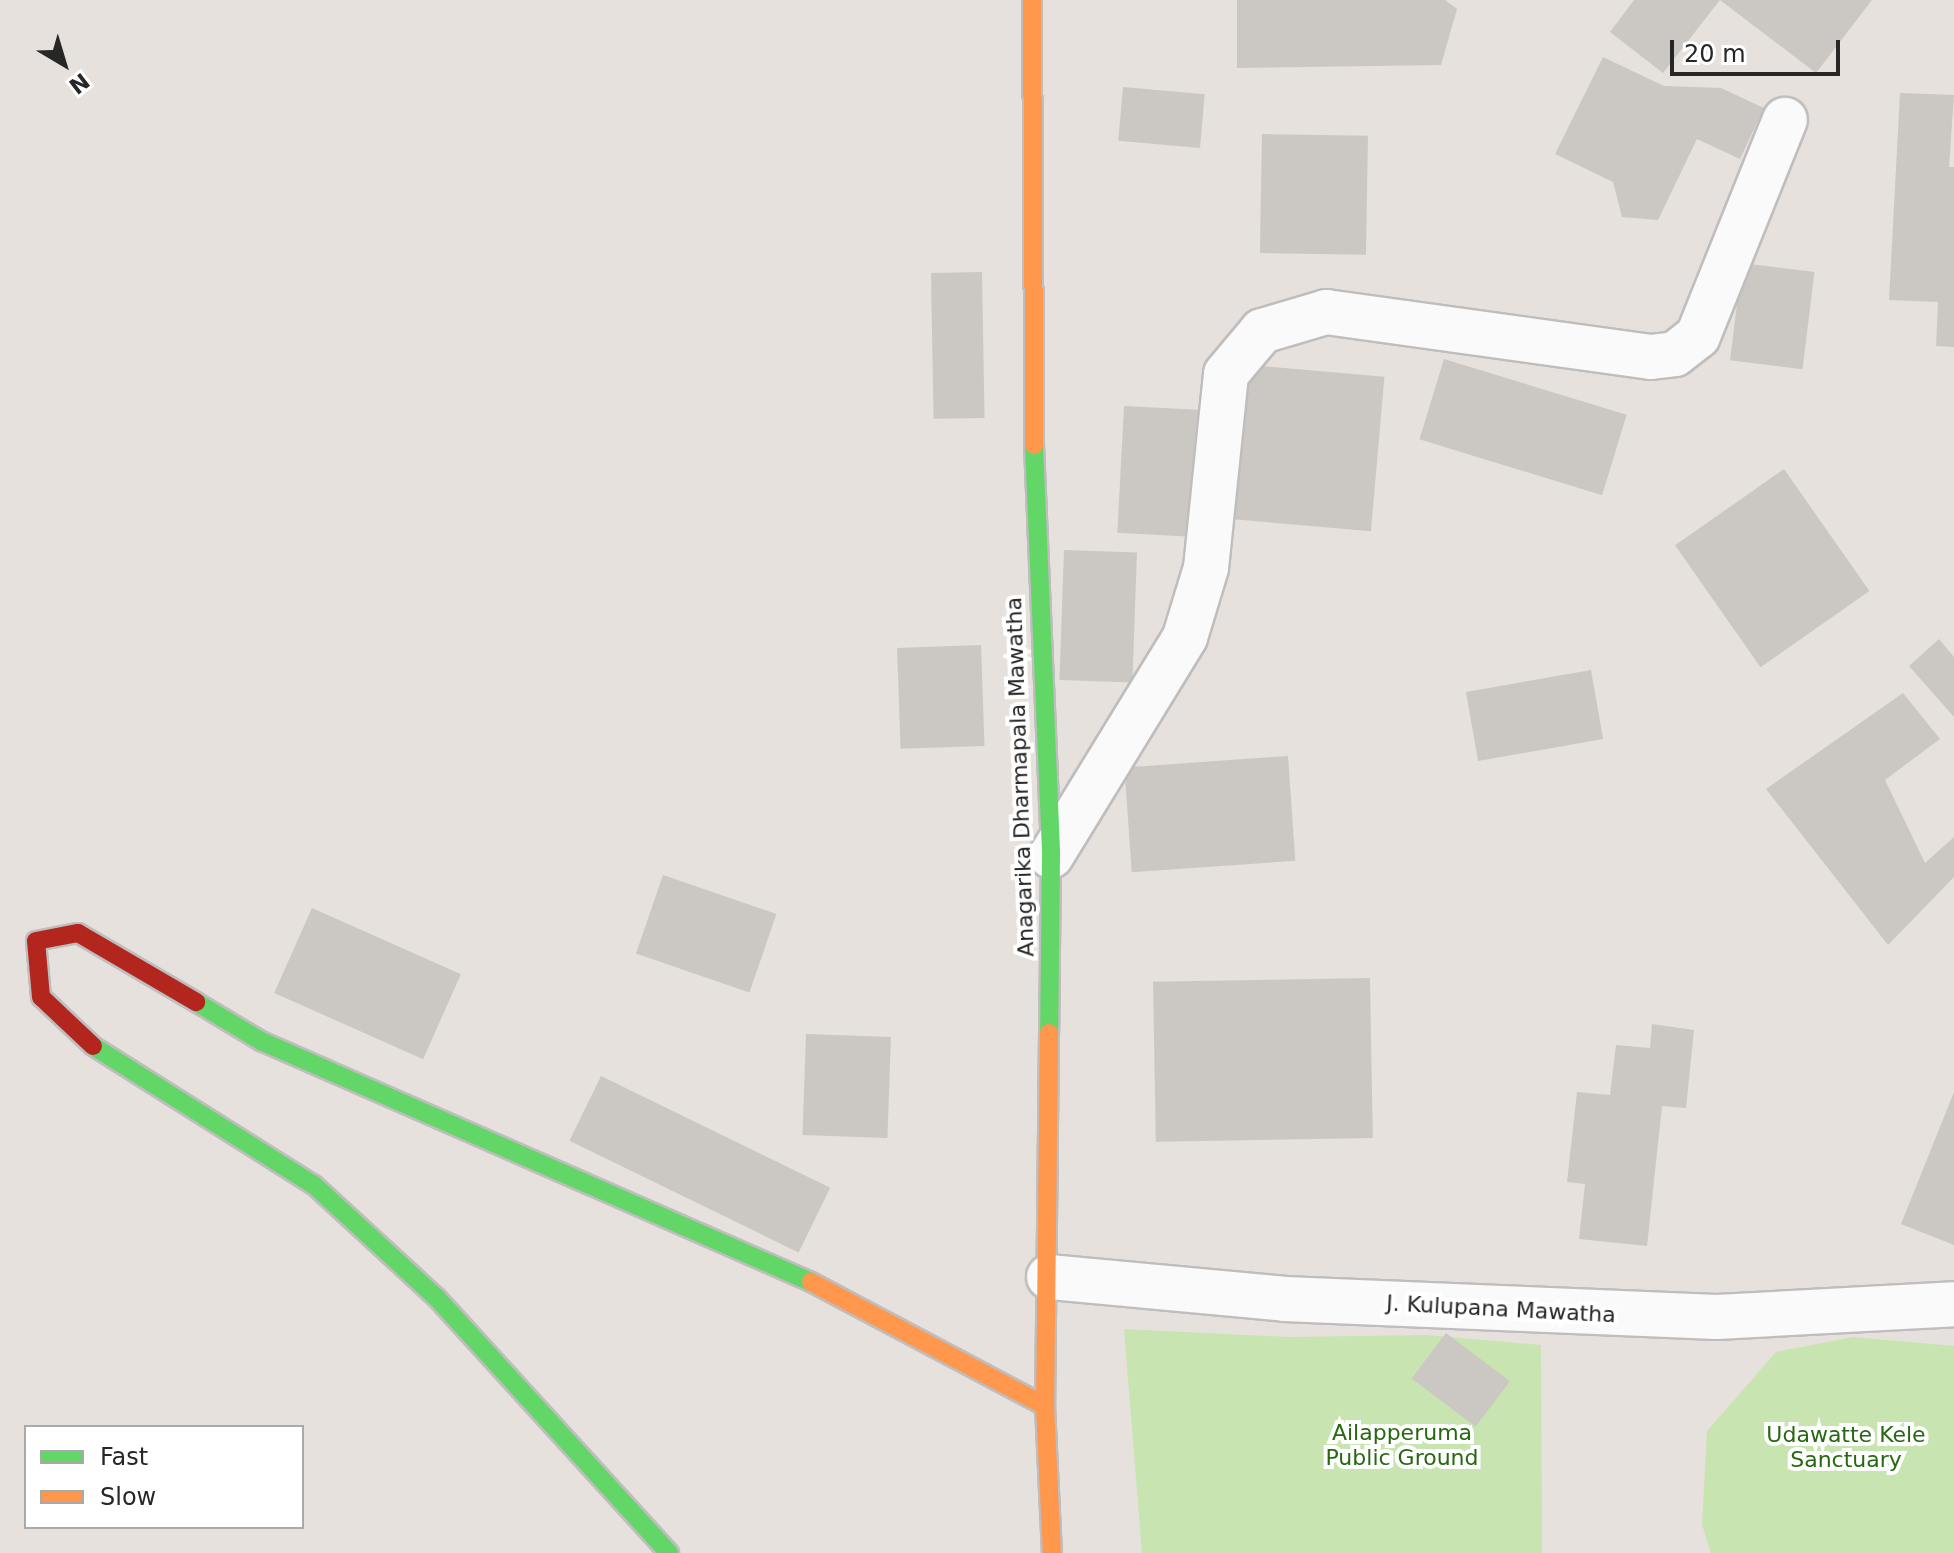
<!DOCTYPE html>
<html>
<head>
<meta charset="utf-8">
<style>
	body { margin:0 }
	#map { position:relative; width:1954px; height:1553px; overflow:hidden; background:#e6e1dc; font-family:"DejaVu Sans",sans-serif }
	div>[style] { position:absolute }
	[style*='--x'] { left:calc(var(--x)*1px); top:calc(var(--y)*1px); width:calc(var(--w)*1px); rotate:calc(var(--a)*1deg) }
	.green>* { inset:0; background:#c8e4b1 }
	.building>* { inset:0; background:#cbc7c3; transform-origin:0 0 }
	.roads { filter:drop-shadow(2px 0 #bfbdbe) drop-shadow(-2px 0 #bfbdbe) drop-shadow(0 2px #bfbdbe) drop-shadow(0 -2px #bfbdbe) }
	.street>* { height:44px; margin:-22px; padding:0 22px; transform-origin:22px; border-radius:22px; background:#fbfafa }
	.fast>* { height:18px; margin:-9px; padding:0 9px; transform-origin:9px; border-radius:9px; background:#63d668 }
	.slow>* { height:18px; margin:-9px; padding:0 9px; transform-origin:9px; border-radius:9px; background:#ff974d }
	.jam>* { height:18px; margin:-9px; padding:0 9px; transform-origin:9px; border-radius:9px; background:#b3261e }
	span { translate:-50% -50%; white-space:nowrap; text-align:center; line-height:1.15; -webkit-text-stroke:8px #fff; paint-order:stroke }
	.street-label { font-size:22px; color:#272727 }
	.park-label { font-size:22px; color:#286813 }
	.legend { position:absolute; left:24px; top:1425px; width:280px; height:104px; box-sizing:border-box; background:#fff; border:2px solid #a9a9a9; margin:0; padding:10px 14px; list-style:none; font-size:24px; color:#272727 }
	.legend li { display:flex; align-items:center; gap:16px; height:40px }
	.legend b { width:40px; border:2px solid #a9a9a9 }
	.north { position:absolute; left:24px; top:24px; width:80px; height:80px; -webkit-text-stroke:6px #fff; paint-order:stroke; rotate:142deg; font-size:22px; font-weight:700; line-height:32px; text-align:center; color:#272727 }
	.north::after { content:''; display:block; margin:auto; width:28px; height:36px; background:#272727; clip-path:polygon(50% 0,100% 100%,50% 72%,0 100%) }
	.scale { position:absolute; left:1670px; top:40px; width:170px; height:36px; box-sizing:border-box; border:4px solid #272727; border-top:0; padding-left:10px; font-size:24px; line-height:28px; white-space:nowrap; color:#272727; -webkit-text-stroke:6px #fff; paint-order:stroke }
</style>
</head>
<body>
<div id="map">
	<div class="green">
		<i style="clip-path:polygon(1124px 1329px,1290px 1337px,1427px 1335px,1541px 1345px,1542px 1553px,1142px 1553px)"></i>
		<i style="clip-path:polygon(1853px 1337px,1954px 1346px,1954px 1553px,1711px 1553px,1702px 1525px,1707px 1431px,1776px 1352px)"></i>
	</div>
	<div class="building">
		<i style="clip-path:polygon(1237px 0,1445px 0,1457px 9px,1441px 65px,1237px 68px)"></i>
		<i style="clip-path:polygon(1634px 0,1872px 0,1816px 73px,1720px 0,1663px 73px,1610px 32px)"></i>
		<i style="clip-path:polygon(1603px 57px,1664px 86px,1721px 88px,1764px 108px,1740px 159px,1697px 139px,1658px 220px,1622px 217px,1613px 182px,1555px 154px)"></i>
		<i style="left:1123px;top:87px;width:82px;height:54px;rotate:5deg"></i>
		<i style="clip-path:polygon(1900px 93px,1954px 95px,1949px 167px,1954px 167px,1954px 347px,1936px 346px,1938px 302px,1889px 300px)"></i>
		<i style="left:1262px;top:134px;width:106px;height:119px;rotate:1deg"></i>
		<i style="left:1742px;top:263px;width:73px;height:98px;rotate:7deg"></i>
		<i style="left:982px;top:272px;width:146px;height:51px;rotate:89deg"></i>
		<i style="left:1444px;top:359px;width:191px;height:84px;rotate:17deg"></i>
		<i style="left:1238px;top:364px;width:147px;height:155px;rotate:5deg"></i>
		<i style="left:1124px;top:406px;width:83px;height:127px;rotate:3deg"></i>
		<i style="left:1784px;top:469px;width:149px;height:133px;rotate:55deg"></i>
		<i style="left:1064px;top:550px;width:73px;height:130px;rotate:2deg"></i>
		<i style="clip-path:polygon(1939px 639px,1954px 657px,1954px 717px,1909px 666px)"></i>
		<i style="left:981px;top:645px;width:101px;height:84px;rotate:88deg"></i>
		<i style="left:1591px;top:670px;width:70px;height:127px;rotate:80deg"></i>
		<i style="clip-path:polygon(1903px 693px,1940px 739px,1885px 780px,1925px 863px,1954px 837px,1954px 877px,1888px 945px,1766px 789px)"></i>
		<i style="left:1288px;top:756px;width:105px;height:164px;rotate:86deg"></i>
		<i style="left:663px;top:875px;width:120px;height:83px;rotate:19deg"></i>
		<i style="left:312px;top:908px;width:163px;height:93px;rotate:24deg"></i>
		<i style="left:1370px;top:978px;width:160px;height:217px;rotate:89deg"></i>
		<i style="clip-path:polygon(1652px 1024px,1694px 1030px,1686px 1108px,1662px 1106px,1647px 1246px,1579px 1239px,1585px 1184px,1567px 1182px,1577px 1092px,1610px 1095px,1616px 1045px,1650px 1048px)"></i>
		<i style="left:806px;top:1034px;width:85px;height:101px;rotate:2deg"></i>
		<i style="left:601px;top:1076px;width:255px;height:72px;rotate:26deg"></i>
		<i style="clip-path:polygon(1954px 1092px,1954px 1245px,1901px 1224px)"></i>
		<i style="left:1446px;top:1333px;width:80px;height:57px;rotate:37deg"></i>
	</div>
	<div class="roads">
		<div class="street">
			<i style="--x:1051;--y:856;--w:257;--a:-58.5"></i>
			<i style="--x:1185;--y:637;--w:72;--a:-73.1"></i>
			<i style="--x:1206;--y:568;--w:195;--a:-84.1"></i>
			<i style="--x:1226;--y:374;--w:56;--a:-50.1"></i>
			<i style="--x:1262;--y:331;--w:67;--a:-16.5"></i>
			<i style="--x:1326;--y:312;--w:328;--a:7.9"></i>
			<i style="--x:1651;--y:357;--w:24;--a:-7"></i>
			<i style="--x:1675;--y:354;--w:29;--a:-38"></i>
			<i style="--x:1698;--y:336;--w:233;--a:-68.1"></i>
			<i style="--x:1049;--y:1277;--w:237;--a:5.3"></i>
			<i style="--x:1285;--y:1299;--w:432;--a:2.4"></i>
			<i style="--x:1717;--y:1317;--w:237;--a:-3.1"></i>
		</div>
		<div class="fast">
			<i style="--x:1034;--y:445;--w:411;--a:87.6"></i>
			<i style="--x:1051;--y:856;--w:177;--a:90.6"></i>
			<i style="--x:196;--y:1002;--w:76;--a:31"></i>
			<i style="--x:261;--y:1041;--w:600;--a:23.66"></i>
			<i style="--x:93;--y:1046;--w:261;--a:32.2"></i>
			<i style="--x:314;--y:1185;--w:167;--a:42.6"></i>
			<i style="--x:437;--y:1298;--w:345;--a:47.7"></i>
		</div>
		<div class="slow">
			<i style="--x:1032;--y:0;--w:445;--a:89.7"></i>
			<i style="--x:1049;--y:1033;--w:373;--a:90.6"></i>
			<i style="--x:1045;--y:1406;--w:147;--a:87.3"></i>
			<i style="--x:811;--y:1282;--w:265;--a:27.9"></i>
		</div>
		<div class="jam">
			<i style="--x:93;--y:1046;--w:71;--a:-136.7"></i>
			<i style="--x:41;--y:997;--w:56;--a:-95.1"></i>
			<i style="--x:36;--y:941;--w:43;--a:-10.8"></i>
			<i style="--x:78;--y:933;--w:137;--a:30.3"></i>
		</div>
	</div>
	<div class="street-label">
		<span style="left:1020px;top:777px;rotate:-92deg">Anagarika Dharmapala Mawatha</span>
		<span style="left:1501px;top:1309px;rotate:3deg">J. Kulupana Mawatha</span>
	</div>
	<div class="park-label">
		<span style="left:1402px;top:1445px">Ailapperuma<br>Public Ground</span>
		<span style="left:1846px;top:1447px">Udawatte Kele<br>Sanctuary</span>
	</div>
	<ul class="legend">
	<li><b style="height:10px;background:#63d668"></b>Fast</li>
	<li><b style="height:10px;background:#ff974d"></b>Slow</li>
	</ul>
	<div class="north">N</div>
	<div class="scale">20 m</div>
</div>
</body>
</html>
